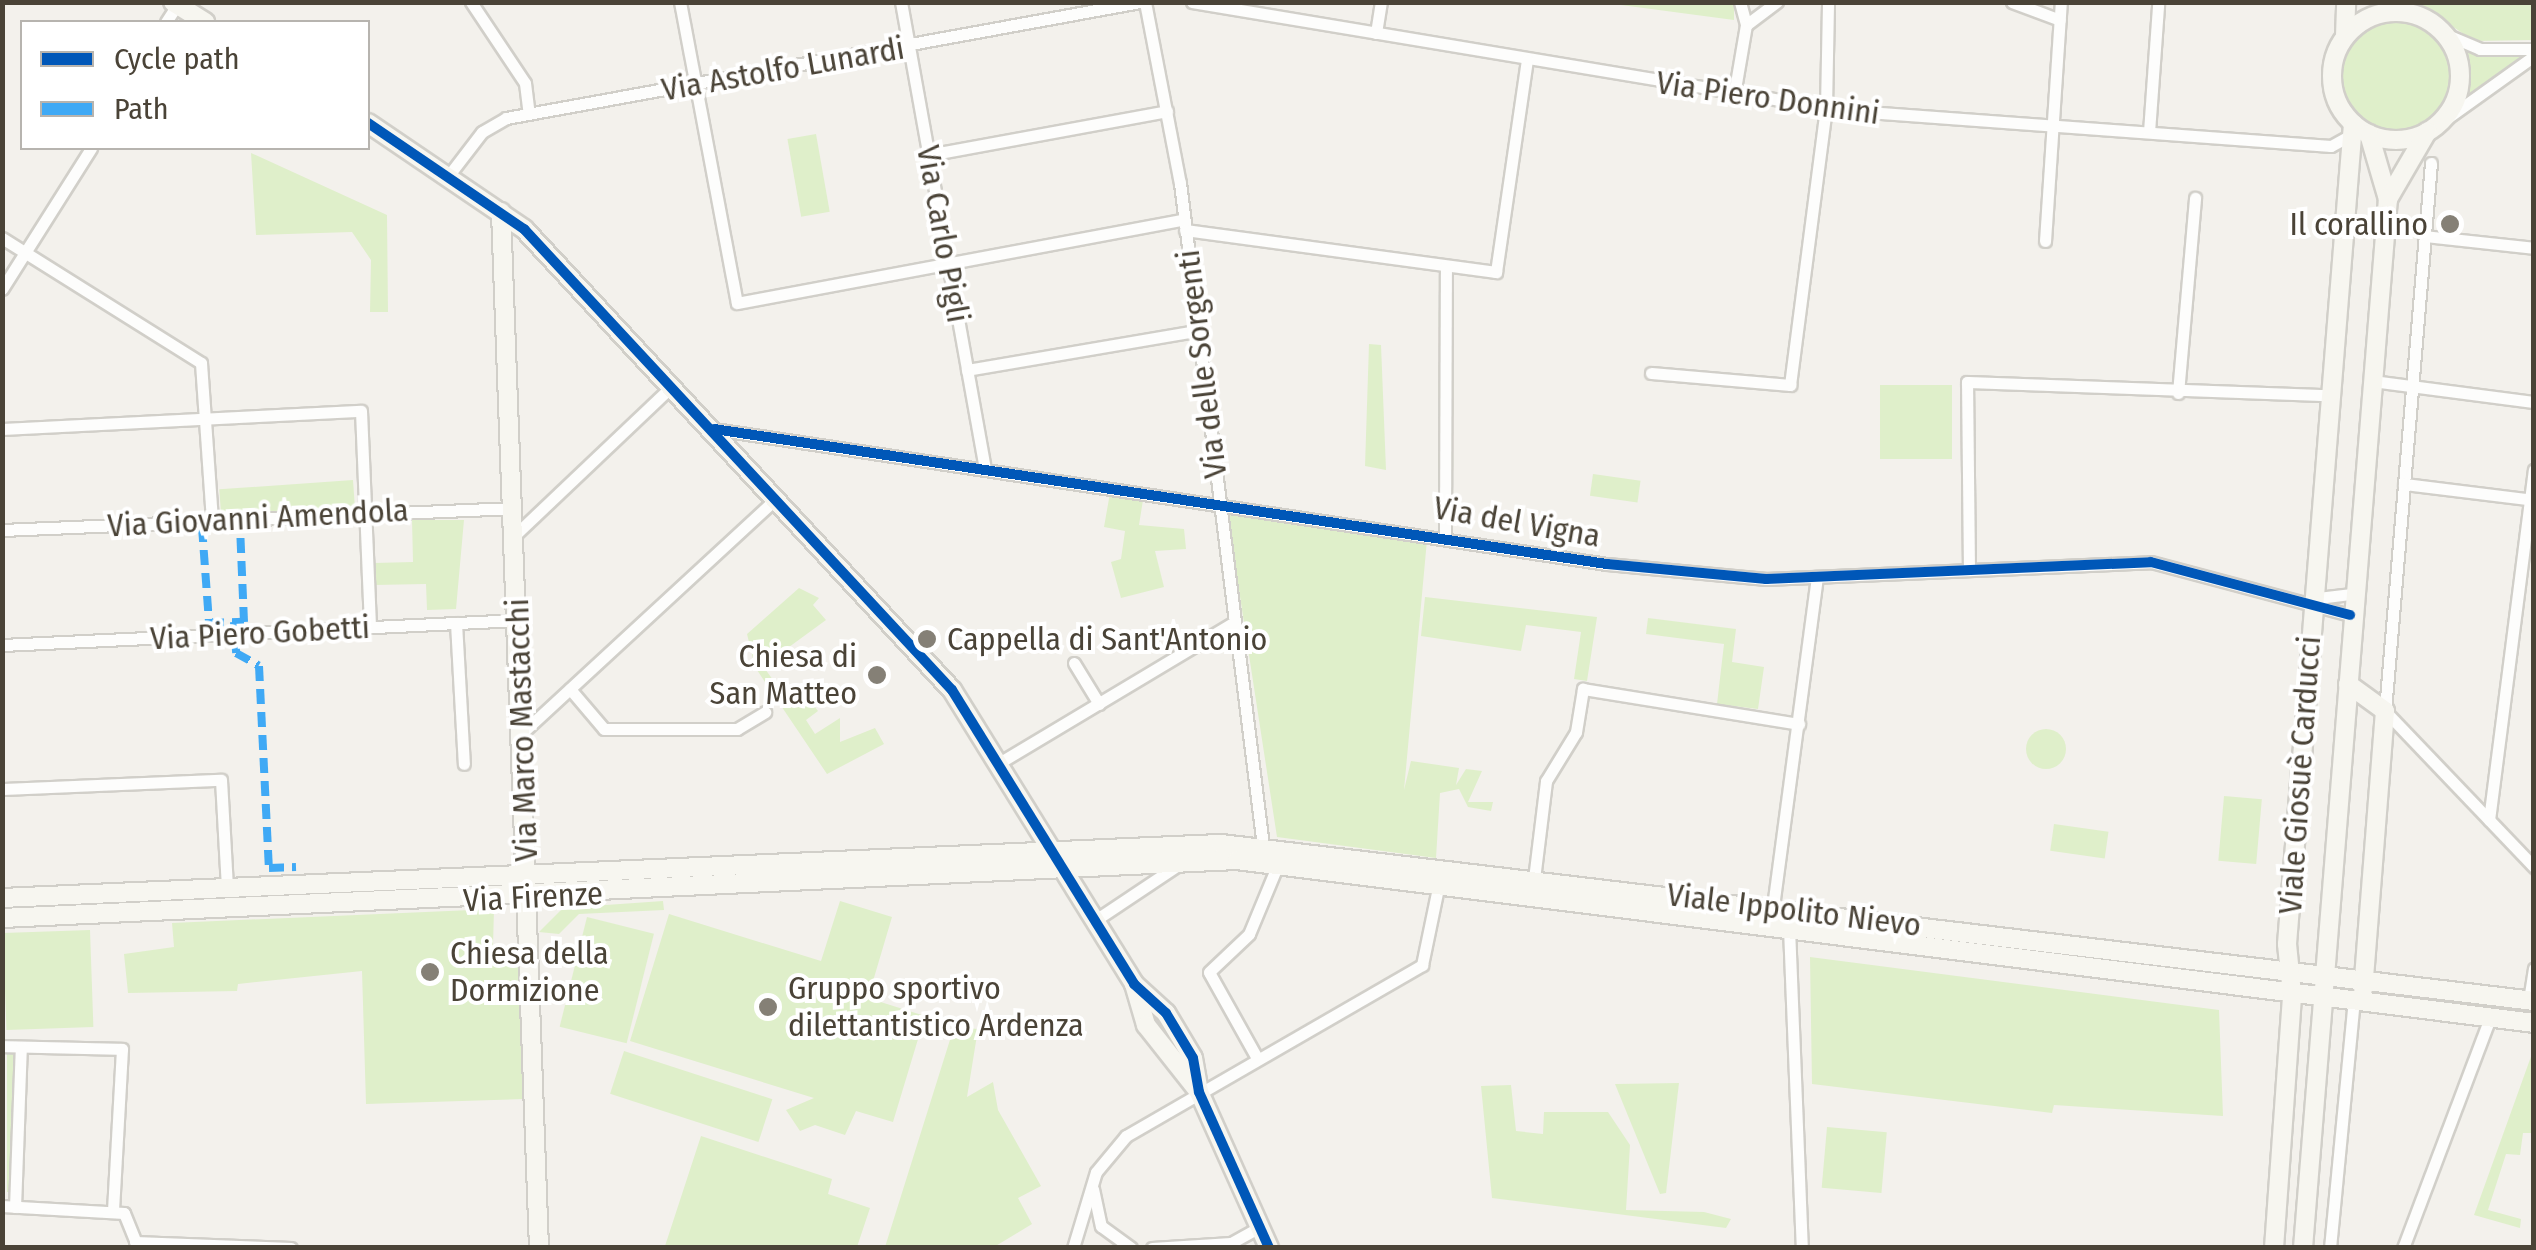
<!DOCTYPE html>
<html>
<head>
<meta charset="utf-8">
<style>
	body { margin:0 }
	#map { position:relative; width:2536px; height:1250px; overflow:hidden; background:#f3f1ec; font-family:"Fira Sans Condensed",sans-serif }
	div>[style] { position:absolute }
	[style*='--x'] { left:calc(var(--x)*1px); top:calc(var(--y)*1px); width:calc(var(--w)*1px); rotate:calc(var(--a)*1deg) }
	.green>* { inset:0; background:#dfefca; transform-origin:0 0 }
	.round { border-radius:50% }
	.roads { filter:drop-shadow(2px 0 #d1cfc9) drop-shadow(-2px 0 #d1cfc9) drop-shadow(0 2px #d1cfc9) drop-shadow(0 -2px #d1cfc9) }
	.street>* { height:11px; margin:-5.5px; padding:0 5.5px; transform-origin:5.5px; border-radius:5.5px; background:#fdfdfc }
	.secondary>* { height:18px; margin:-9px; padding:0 9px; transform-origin:9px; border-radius:9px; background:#f7f6f0 }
	.secondary>.ring { margin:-9px; padding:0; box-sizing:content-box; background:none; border:18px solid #f7f6f0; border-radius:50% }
	.quiet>* { height:8px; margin-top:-4px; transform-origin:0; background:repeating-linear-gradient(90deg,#3fa9f5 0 15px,transparent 0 23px) }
	.cycleway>* { height:10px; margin:-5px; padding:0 5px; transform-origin:5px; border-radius:5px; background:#0057b8 }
	.dots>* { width:28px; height:28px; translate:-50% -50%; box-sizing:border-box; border:5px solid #fff; border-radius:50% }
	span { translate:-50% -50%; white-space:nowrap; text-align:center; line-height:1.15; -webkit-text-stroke:8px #fff; paint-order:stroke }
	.street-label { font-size:32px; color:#4a4337 }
	.poi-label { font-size:32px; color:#4a4337 }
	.right { translate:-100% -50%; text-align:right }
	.left { translate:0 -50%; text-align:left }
	.frame { position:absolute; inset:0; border:5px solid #4a4337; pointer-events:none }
	.legend { position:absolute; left:20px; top:20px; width:350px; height:130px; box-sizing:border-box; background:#fff; border:2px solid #b7b4af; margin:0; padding:12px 18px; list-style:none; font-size:30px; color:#4a4337 }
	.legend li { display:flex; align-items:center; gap:20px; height:50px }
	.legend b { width:50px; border:2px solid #b7b4af }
</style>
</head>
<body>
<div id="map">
	<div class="green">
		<i style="clip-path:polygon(1606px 3px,1734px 3px,1734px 20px,1621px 5px)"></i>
		<i style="clip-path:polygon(2418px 3px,2533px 3px,2533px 40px,2474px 41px)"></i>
		<i class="round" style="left:2341px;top:21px;width:110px;height:110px"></i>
		<i style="clip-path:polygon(2458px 47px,2494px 55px,2526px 56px,2458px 104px)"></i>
		<i style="left:816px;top:134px;width:79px;height:29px;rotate:80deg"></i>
		<i style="clip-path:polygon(251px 153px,387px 215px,388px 312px,370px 312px,371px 260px,352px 232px,256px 235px)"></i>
		<i style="clip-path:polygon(1369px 344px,1381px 345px,1386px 470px,1365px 466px)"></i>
		<i style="left:1880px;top:385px;width:72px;height:74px"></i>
		<i style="left:1593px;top:474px;width:48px;height:22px;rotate:8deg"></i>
		<i style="left:353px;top:480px;width:26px;height:134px;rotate:86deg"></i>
		<i style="clip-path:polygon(1110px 493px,1143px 500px,1139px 525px,1184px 529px,1186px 549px,1155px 551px,1164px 587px,1121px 598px,1111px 562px,1121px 559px,1125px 531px,1104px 527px)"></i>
		<i style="clip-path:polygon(1227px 512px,1427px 540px,1404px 790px,1411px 761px,1459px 768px,1456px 785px,1466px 769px,1482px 771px,1468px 802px,1493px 802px,1491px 811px,1468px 807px,1459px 789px,1440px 793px,1436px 858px,1277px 837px)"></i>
		<i style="clip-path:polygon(412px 520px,464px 520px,456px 609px,427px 610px,426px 584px,374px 585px,374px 563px,413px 562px)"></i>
		<i style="clip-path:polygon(799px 588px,819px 598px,813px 605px,826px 620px,763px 666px,793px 708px,808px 698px,818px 711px,806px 720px,815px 734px,840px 718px,840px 742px,875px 728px,884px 744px,827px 774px,755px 667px,747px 634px)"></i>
		<i style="clip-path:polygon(1425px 597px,1597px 617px,1587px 681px,1574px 679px,1581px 632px,1526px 625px,1521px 651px,1421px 636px)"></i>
		<i style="clip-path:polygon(1648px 618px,1736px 629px,1732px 662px,1764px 667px,1758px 709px,1717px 704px,1724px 644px,1646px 634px)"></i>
		<i class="round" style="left:2026px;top:729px;width:40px;height:40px"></i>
		<i style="left:2224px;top:796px;width:38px;height:65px;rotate:5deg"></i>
		<i style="left:2054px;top:824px;width:55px;height:27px;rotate:8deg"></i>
		<i style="clip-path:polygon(663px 901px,664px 910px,579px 914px,559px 934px,539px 932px,563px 908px)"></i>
		<i style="clip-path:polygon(840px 901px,892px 917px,868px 998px,925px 1016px,893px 1122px,856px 1111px,845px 1135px,815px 1125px,800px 1131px,786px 1110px,814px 1098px,630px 1041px,669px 914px,821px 961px)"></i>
		<i style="clip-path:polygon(494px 909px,493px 946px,518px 946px,523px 1099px,366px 1104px,362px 971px,238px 984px,237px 991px,128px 993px,124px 954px,174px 947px,172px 923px)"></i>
		<i style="left:587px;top:917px;width:69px;height:113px;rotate:14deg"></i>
		<i style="left:90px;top:930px;width:97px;height:87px;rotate:88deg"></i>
		<i style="clip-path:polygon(1810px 957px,2219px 1010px,2223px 1116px,2054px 1105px,2052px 1113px,1812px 1084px)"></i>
		<i style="clip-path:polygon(954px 1027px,978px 1029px,967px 1097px,993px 1082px,998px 1110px,1041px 1186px,1018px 1198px,1032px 1224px,994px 1247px,885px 1247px)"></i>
		<i style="left:7px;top:1046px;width:11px;height:146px"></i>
		<i style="left:624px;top:1051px;width:156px;height:45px;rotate:18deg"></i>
		<i style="clip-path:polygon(2533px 1051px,2532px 1133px,2523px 1133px,2520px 1155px,2506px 1154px,2488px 1210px,2521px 1219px,2520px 1228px,2474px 1215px)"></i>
		<i style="clip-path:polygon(1679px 1083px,1666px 1193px,1660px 1194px,1615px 1084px)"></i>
		<i style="clip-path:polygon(1511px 1085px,1516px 1131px,1543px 1134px,1544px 1112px,1608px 1112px,1630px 1145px,1626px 1210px,1704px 1212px,1731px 1219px,1726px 1228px,1492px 1198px,1481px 1086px)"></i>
		<i style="left:1827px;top:1127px;width:60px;height:61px;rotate:5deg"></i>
		<i style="clip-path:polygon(701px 1136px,832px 1179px,828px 1194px,870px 1208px,857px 1247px,665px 1246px)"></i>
	</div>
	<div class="roads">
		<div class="street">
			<i style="--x:471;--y:2;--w:97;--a:56.3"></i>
			<i style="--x:525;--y:83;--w:31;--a:83"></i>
			<i style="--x:680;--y:2;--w:306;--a:79.3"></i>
			<i style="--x:737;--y:303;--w:455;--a:-10.6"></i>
			<i style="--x:901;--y:2;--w:470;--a:79.8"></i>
			<i style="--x:1145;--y:2;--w:184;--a:79.1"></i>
			<i style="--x:1180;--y:183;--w:668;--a:82.86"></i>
			<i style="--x:1192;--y:2;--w:657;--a:9.46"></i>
			<i style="--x:1840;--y:110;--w:492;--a:4.2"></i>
			<i style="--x:2331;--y:146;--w:18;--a:-29"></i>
			<i style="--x:1740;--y:2;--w:24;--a:75"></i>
			<i style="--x:2012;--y:2;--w:51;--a:20.6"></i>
			<i style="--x:166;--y:22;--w:20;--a:-57"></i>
			<i style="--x:1746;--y:25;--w:39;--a:-37"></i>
			<i style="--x:1376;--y:33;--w:31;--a:-81"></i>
			<i style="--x:2445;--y:34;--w:38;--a:23"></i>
			<i style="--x:2480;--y:49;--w:54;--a:0"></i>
			<i style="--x:1734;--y:95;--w:71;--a:-80.3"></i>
			<i style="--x:2432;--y:129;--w:125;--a:-35.6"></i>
			<i style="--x:2149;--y:132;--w:127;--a:-85.9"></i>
			<i style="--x:928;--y:155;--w:243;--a:-10.4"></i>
			<i style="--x:2431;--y:163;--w:550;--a:94.8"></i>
			<i style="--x:2385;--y:711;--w:216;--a:46.3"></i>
			<i style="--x:449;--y:175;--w:54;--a:-52.5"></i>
			<i style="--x:482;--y:132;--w:28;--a:-30"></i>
			<i style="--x:506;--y:118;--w:645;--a:-10.37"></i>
			<i style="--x:1185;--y:230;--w:314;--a:7.7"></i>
			<i style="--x:1496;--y:272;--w:214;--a:-81.7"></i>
			<i style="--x:2424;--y:236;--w:111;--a:6.2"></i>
			<i style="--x:2;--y:238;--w:235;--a:32.1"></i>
			<i style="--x:201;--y:363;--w:157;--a:86"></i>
			<i style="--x:2045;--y:241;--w:240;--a:-86.2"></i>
			<i style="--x:2;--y:289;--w:167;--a:-57.7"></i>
			<i style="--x:967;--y:370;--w:236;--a:-9.7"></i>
			<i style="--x:1651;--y:373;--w:140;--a:4.9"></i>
			<i style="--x:1790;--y:385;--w:279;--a:-82.6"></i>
			<i style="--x:1826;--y:108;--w:106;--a:-88.9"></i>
			<i style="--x:2372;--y:381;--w:163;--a:7.4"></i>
			<i style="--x:2178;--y:393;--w:196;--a:-85"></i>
			<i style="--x:2;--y:429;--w:359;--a:-2.9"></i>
			<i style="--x:361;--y:411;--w:216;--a:87.6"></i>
			<i style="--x:714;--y:429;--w:903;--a:8.6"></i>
			<i style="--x:1607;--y:564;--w:160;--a:5.4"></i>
			<i style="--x:1766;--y:579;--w:385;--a:-2.5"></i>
			<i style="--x:2151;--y:562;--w:206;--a:14.9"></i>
			<i style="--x:2404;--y:484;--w:131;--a:7"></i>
			<i style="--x:2;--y:530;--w:512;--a:-2.46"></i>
			<i style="--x:1445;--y:534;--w:268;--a:-89.8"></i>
			<i style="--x:515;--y:535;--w:216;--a:-43.5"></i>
			<i style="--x:1969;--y:570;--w:188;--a:-90.6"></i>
			<i style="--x:1967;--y:382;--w:362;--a:2.1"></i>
			<i style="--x:2318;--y:598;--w:34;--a:-7"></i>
			<i style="--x:456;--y:623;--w:141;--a:86.8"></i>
			<i style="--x:2;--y:645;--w:517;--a:-2.77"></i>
			<i style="--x:1074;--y:663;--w:48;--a:58.6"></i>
			<i style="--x:570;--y:689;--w:52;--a:49.6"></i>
			<i style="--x:604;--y:729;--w:133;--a:0"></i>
			<i style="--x:737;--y:729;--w:33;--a:-31"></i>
			<i style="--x:522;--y:733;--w:345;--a:-42.7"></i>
			<i style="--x:999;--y:763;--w:273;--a:-30.9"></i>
			<i style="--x:2;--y:789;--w:219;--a:-2.4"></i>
			<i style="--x:221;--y:780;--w:107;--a:86.8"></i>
			<i style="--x:2489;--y:820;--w:353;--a:-82.7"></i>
			<i style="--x:1534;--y:879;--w:99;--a:-83"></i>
			<i style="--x:1546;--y:781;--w:57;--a:-58.5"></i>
			<i style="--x:1576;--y:732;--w:44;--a:-80.8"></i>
			<i style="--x:1583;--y:689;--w:219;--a:9.2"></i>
			<i style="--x:1772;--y:914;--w:340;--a:-82.4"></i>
			<i style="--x:1094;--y:921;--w:101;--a:-33.7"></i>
			<i style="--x:1789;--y:928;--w:320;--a:87.7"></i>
			<i style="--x:2529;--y:1000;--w:32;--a:-81"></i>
			<i style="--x:2;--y:1046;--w:120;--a:1.4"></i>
			<i style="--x:122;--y:1049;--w:162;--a:93.2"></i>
			<i style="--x:1257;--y:1058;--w:98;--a:-119.2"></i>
			<i style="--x:1209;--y:972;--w:55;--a:-43.5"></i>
			<i style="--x:1249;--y:934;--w:76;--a:-67.5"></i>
			<i style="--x:1093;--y:1189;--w:38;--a:78"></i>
			<i style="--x:1101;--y:1226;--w:37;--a:36"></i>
			<i style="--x:2;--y:1206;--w:122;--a:3.3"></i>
			<i style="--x:124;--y:1213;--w:38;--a:68"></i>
			<i style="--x:15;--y:1207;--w:160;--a:-87.9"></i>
			<i style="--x:135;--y:1242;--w:156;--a:2.2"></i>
			<i style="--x:1073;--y:1248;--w:79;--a:-73.2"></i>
			<i style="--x:1096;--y:1172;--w:47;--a:-50.2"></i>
			<i style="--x:1126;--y:1136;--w:342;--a:-30"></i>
			<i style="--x:1422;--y:965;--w:84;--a:-78.3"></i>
			<i style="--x:1152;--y:1248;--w:79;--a:-3.6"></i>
			<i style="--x:1231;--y:1243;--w:35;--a:-29"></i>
			<i style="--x:2330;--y:1248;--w:252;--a:-84.5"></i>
			<i style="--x:2403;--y:1248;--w:246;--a:-69.3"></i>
		</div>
		<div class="secondary">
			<i style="--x:173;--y:2;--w:38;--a:32"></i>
			<i class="ring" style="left:2332px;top:12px;width:110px;height:110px"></i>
			<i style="--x:2345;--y:36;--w:34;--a:-88"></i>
			<i style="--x:368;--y:123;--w:189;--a:34.2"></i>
			<i style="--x:524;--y:229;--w:629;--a:47.13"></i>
			<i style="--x:952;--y:690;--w:346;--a:58.2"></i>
			<i style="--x:1134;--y:984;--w:43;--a:42.2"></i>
			<i style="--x:1166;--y:1013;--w:52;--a:59"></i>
			<i style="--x:1193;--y:1058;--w:35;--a:80"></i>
			<i style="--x:1199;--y:1092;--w:171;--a:65.8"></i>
			<i style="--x:2369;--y:134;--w:68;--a:73.7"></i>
			<i style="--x:501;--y:212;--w:1037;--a:87.9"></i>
			<i style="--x:2348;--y:684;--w:46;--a:36.1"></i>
			<i style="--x:2385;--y:711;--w:279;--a:94.5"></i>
			<i style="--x:2;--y:898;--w:1220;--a:-2.54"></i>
			<i style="--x:1221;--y:844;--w:1322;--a:6.82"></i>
			<i style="--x:2;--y:918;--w:1236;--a:-2.69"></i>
			<i style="--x:1237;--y:860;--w:1307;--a:7.16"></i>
			<i style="--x:1134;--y:984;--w:43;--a:73.7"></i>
			<i style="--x:1146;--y:1025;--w:85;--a:51.7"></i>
			<i style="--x:2274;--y:1248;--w:255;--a:-85.9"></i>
			<i style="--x:2292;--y:994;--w:50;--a:-95.7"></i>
			<i style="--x:2287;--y:944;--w:823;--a:-85.4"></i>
			<i style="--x:2303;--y:1248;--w:1052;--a:-85.37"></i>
			<i style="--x:2388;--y:199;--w:78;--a:-59.8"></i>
		</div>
	</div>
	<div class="quiet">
		<i style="--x:202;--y:527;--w:96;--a:85.8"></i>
		<i style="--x:209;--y:623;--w:35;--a:-2"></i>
		<i style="--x:244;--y:622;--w:97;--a:-92.4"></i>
		<i style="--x:240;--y:525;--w:35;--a:178"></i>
		<i style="--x:234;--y:622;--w:31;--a:86"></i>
		<i style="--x:236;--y:653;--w:26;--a:29"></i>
		<i style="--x:259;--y:666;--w:202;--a:87.2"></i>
		<i style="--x:269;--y:868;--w:27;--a:-2"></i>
	</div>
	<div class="cycleway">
		<i style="--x:368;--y:123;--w:189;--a:34.2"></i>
		<i style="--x:524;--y:229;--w:629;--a:47.13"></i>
		<i style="--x:952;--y:690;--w:346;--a:58.2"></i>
		<i style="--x:1134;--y:984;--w:43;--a:42.2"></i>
		<i style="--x:1166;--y:1013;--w:52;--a:59"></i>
		<i style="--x:1193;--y:1058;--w:35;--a:80"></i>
		<i style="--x:1199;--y:1092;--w:171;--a:65.8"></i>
		<i style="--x:714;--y:429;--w:903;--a:8.6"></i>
		<i style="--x:1607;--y:564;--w:160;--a:5.4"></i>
		<i style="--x:1766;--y:579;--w:385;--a:-2.5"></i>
		<i style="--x:2151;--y:562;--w:206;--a:14.9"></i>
	</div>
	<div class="dots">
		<i style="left:2450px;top:224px;background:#858076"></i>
		<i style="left:927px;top:639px;background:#858076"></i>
		<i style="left:877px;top:675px;background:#858076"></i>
		<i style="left:430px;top:972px;background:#858076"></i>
		<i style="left:768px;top:1007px;background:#858076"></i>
	</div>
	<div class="street-label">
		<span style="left:783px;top:69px;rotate:-10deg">Via Astolfo Lunardi</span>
		<span style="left:1768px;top:98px;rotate:8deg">Via Piero Donnini</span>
		<span style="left:943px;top:234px;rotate:80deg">Via Carlo Pigli</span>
		<span style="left:1202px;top:364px;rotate:-97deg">Via delle Sorgenti</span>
		<span style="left:258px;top:518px;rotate:-3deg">Via Giovanni Amendola</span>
		<span style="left:1517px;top:522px;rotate:10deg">Via del Vigna</span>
		<span style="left:260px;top:633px;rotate:-3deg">Via Piero Gobetti</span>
		<span style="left:522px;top:730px;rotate:-92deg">Via Marco Mastacchi</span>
		<span style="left:2300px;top:775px;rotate:-86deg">Viale Giosuè Carducci</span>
		<span style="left:533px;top:897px;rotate:-3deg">Via Firenze</span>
		<span style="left:1794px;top:910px;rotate:7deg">Viale Ippolito Nievo</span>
	</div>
	<div class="poi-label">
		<span class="right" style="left:2428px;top:224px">Il corallino</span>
		<span class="left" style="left:947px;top:639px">Cappella di Sant'Antonio</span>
		<span class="right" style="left:857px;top:675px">Chiesa di<br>San Matteo</span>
		<span class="left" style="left:450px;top:972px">Chiesa della<br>Dormizione</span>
		<span class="left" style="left:788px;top:1007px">Gruppo sportivo<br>dilettantistico Ardenza</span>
	</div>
	<div class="frame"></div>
	<ul class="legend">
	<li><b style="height:12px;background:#0057b8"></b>Cycle path</li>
	<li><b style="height:12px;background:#3fa9f5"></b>Path</li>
	</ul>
</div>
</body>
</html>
